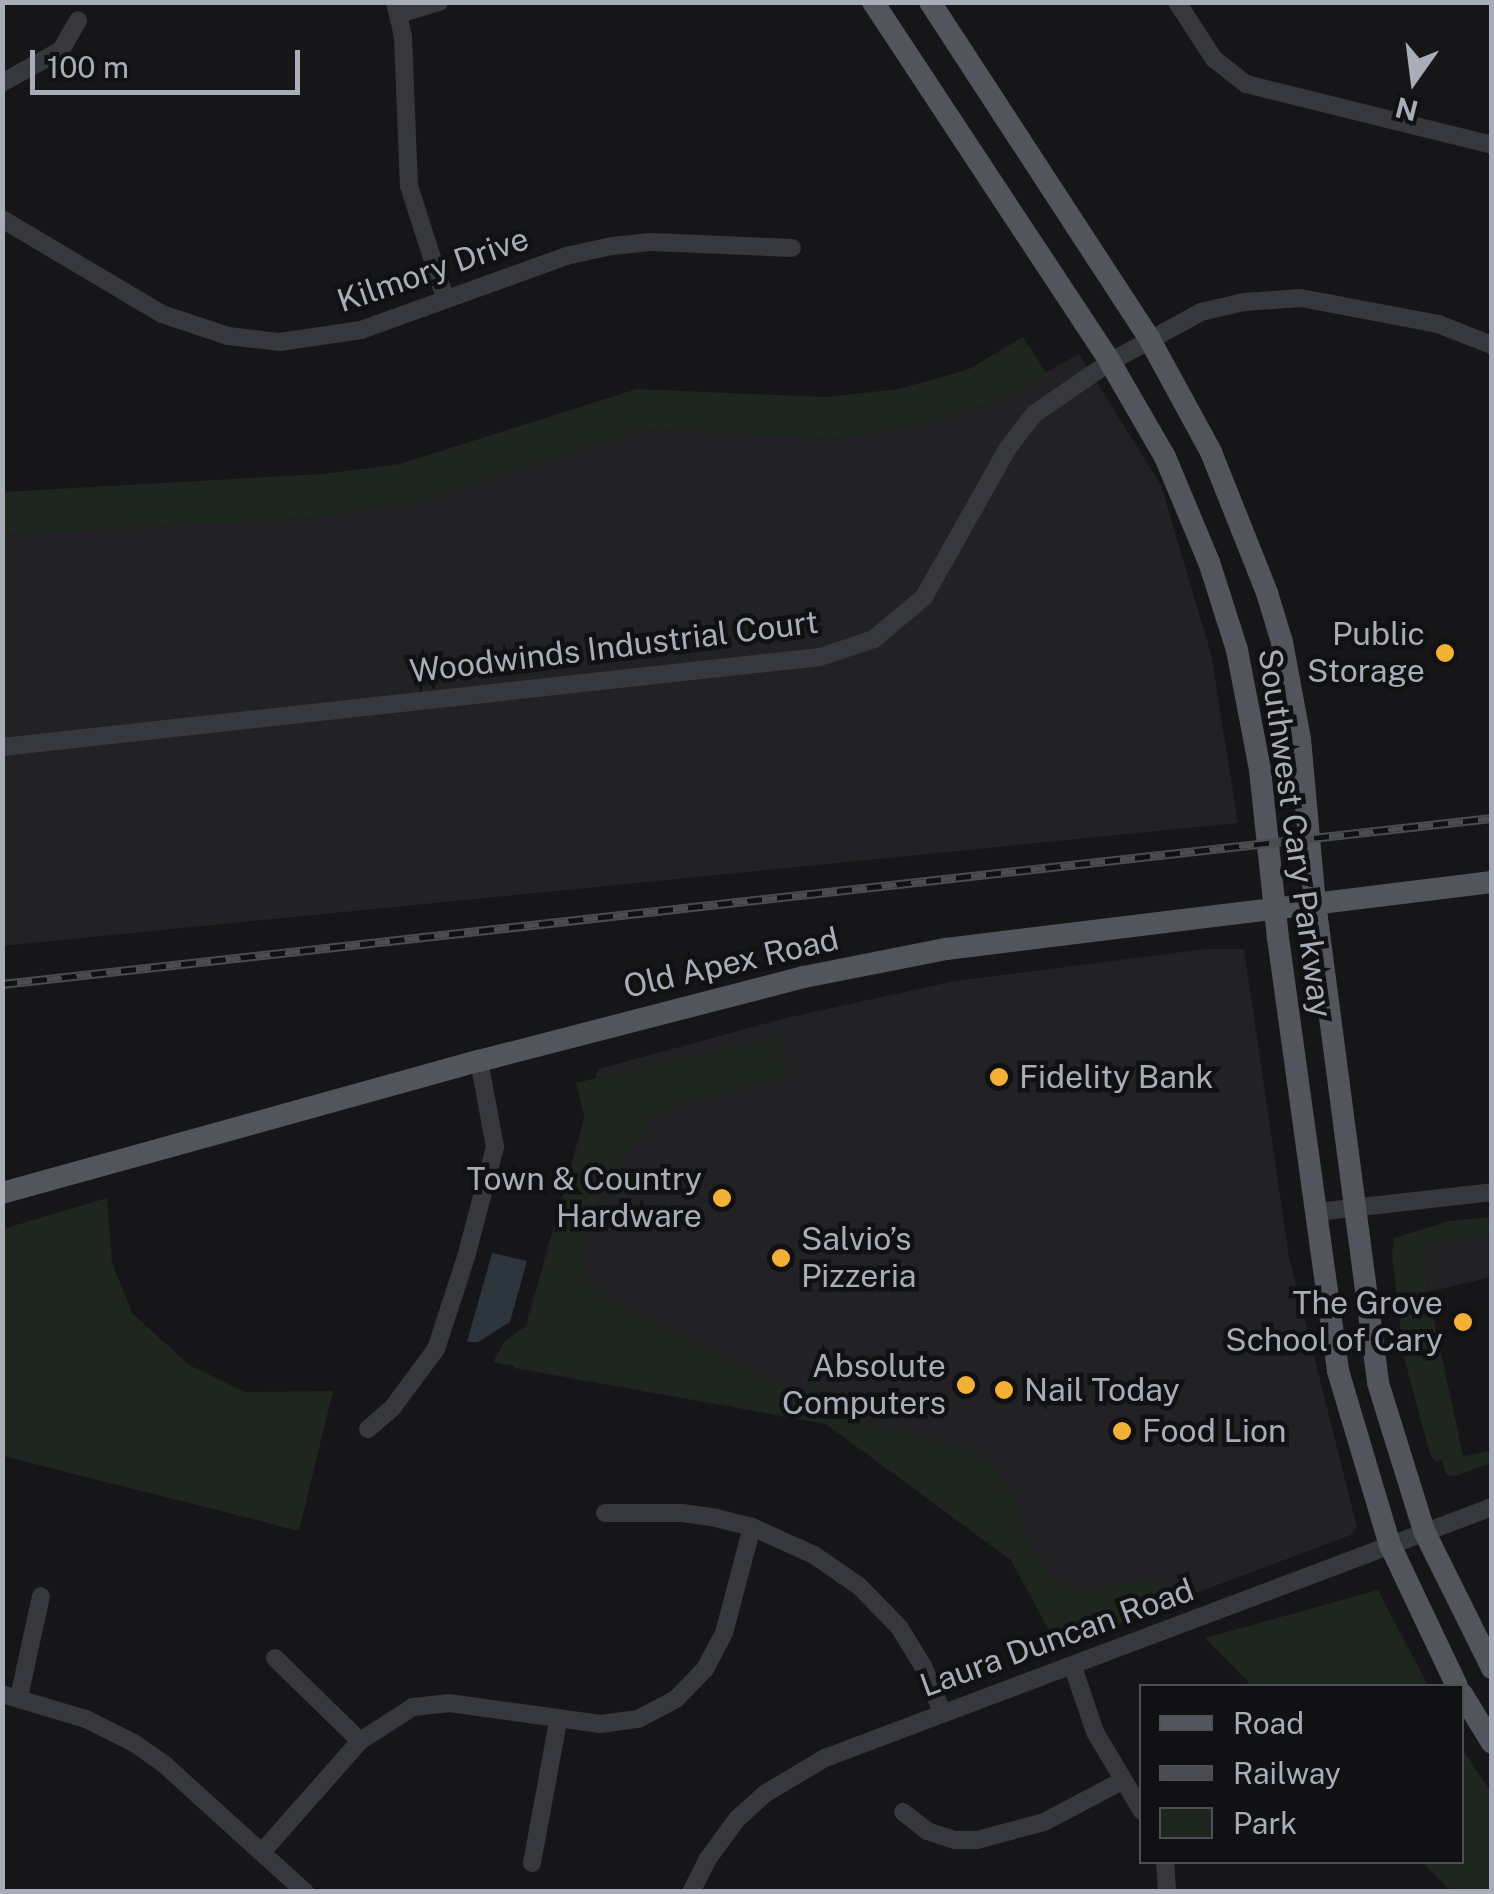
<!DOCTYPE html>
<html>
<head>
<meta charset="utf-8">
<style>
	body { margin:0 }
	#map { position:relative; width:1494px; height:1894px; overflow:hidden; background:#161618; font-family:"Public Sans",sans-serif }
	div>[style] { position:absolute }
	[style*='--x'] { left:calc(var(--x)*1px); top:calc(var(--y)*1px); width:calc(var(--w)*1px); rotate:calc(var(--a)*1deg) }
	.built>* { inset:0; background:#222225 }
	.green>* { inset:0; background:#1e261f }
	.water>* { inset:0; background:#2c353c }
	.minor>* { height:18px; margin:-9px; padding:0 9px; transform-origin:9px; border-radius:9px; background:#37383d }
	.major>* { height:22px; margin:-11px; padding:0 11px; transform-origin:11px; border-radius:11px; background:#53555c }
	.rail>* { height:9px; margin-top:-4.5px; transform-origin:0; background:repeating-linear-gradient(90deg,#111113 0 15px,#4a4c52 0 30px); box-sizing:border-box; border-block:2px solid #4a4c52 }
	.dots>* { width:28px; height:28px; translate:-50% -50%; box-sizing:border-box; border:5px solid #111113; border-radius:50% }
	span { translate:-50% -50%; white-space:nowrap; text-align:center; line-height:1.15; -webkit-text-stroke:9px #111113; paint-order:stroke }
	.street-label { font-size:32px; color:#a8adb8 }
	.poi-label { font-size:32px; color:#a8adb8 }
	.right { translate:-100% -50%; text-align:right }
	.left { translate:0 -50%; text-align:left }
	.frame { position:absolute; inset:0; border:5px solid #a8adb8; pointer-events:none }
	.legend { position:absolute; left:1139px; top:1684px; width:325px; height:180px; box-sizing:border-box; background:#111113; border:2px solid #4d4f55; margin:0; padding:12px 18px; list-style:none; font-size:30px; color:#a8adb8 }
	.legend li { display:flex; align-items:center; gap:20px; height:50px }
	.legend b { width:50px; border:2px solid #4d4f55 }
	.north { position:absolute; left:1364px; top:30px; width:100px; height:100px; -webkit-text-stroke:8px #111113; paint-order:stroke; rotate:194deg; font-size:28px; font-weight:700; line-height:40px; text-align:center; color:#a8adb8 }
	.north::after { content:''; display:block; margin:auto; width:35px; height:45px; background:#a8adb8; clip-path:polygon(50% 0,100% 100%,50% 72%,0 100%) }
	.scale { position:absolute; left:30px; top:50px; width:270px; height:45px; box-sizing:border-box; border:5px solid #a8adb8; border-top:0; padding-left:12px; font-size:30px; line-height:35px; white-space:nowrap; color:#a8adb8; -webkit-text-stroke:8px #111113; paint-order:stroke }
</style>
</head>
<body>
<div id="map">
	<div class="built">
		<i style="clip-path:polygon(1079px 354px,1161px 485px,1211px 654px,1238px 823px,3px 946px,3px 535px,301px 519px,413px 503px,644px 429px,829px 439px,910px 427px,989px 404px)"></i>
		<i style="clip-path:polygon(1206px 949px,1244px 949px,1289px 1257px,1357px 1527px,1351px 1535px,1148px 1611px,1059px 1649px,1011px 1560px,826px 1424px,514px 1368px,598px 1069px,786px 1018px,955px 981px)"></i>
		<i style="clip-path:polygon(1491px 1234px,1491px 1277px,1428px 1292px,1424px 1244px)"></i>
	</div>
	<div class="green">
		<i style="clip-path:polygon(1023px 337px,1047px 374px,989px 404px,910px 427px,829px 439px,644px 429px,414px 503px,301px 519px,3px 535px,3px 492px,322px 474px,400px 464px,637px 389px,826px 397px,899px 389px,969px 369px)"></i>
		<i style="clip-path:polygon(779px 1035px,787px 1076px,672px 1106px,652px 1122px,598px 1193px,588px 1223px,586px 1265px,594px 1290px,646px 1321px,801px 1395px,812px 1382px,876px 1425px,963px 1448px,992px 1464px,1020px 1509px,1023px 1534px,1053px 1577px,1074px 1589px,1092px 1591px,1152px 1577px,1164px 1605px,1059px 1649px,1011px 1560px,826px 1424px,493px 1362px,505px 1341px,530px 1323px,586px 1123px,576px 1083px)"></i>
		<i style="clip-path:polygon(107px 1198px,112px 1263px,132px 1313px,189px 1365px,245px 1392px,333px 1391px,299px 1531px,3px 1456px,3px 1229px)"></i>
		<i style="clip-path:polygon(1491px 1217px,1491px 1234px,1424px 1245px,1428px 1292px,1463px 1456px,1491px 1451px,1491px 1463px,1455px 1476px,1446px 1475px,1442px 1459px,1435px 1462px,1429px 1451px,1404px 1357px,1392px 1255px,1394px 1238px,1449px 1221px)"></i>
		<i style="clip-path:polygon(1378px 1590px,1428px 1686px,1252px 1686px,1205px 1638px)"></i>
		<i style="clip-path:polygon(1462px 1749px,1491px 1792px,1491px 1891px,1451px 1891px,1422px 1862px,1462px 1862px)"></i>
	</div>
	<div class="water">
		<i style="clip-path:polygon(492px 1253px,527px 1261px,510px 1322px,478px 1342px,467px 1342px)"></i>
	</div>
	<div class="minor">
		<i style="--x:395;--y:2;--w:36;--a:77"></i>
		<i style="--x:403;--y:37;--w:149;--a:87.7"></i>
		<i style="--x:409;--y:186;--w:118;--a:72.2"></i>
		<i style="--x:1177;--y:2;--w:68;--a:57"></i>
		<i style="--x:1214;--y:59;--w:41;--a:38"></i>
		<i style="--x:1246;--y:84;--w:253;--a:13.9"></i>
		<i style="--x:400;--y:14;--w:41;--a:-17.1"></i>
		<i style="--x:2;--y:83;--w:68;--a:-29.2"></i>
		<i style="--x:61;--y:50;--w:34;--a:-60"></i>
		<i style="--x:2;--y:219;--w:186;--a:30.7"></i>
		<i style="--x:162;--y:314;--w:70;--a:18.4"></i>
		<i style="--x:228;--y:336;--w:52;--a:6.6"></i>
		<i style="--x:280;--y:342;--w:82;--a:-8.4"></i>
		<i style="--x:361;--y:330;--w:218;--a:-19.8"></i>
		<i style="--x:566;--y:256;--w:47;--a:-12.3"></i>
		<i style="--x:612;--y:246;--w:39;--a:-6"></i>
		<i style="--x:651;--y:242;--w:141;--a:2.4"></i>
		<i style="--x:2;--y:747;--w:823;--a:-6.28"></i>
		<i style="--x:820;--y:657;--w:57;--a:-18.4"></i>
		<i style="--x:874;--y:639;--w:65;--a:-40"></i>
		<i style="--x:924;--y:597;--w:171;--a:-60.6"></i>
		<i style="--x:1008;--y:448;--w:43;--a:-52.6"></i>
		<i style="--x:1034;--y:414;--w:92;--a:-34.4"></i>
		<i style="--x:1110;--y:362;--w:104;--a:-28.8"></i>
		<i style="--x:1201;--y:312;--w:44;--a:-13.1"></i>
		<i style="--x:1244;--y:302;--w:57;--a:-4"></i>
		<i style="--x:1301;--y:298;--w:139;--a:10.7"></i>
		<i style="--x:1438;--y:324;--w:58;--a:21.3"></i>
		<i style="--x:1317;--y:1212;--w:176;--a:-6.5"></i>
		<i style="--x:368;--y:1429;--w:33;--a:-41"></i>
		<i style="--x:393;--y:1407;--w:72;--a:-53.4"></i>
		<i style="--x:436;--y:1349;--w:97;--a:-71.9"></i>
		<i style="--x:466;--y:1257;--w:114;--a:-75.2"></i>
		<i style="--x:495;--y:1147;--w:87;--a:-100.5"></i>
		<i style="--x:605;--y:1513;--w:77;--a:0"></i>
		<i style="--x:682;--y:1513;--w:34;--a:8"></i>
		<i style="--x:716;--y:1518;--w:37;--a:14"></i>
		<i style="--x:752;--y:1527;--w:68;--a:24.3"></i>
		<i style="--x:814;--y:1555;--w:55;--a:34.6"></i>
		<i style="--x:859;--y:1586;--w:57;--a:45.7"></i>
		<i style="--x:899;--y:1627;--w:46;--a:58.4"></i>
		<i style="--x:923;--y:1666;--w:50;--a:67.6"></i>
		<i style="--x:275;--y:1658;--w:119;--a:44.3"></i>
		<i style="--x:1073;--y:1667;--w:69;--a:71.3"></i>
		<i style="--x:1095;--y:1732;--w:92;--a:59.3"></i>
		<i style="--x:2;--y:1694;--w:88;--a:16.6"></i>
		<i style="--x:86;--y:1719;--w:54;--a:26.6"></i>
		<i style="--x:134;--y:1743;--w:38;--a:35"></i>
		<i style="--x:165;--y:1765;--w:189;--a:42.2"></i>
		<i style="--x:19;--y:1697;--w:103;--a:-77.7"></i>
		<i style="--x:903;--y:1812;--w:31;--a:38"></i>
		<i style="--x:927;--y:1831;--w:29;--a:18"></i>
		<i style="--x:955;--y:1840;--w:22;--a:0"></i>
		<i style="--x:977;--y:1840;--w:69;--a:-15"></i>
		<i style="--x:1044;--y:1822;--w:88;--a:-27.7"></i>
		<i style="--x:263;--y:1851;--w:147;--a:-48.6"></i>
		<i style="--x:360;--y:1741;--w:63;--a:-32.7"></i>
		<i style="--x:413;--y:1707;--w:36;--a:-6"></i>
		<i style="--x:449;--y:1703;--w:153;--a:7.9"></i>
		<i style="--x:601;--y:1724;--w:37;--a:-8"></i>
		<i style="--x:638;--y:1719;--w:43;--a:-27.8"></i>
		<i style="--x:676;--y:1699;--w:42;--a:-46"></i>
		<i style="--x:705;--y:1669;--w:41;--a:-62.2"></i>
		<i style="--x:724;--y:1633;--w:110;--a:-75.2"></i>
		<i style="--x:1165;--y:1862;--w:30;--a:86"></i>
		<i style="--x:532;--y:1863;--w:144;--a:-79.6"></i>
		<i style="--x:691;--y:1892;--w:36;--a:-63"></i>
		<i style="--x:707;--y:1860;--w:51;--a:-53.8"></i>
		<i style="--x:737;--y:1819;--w:39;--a:-42"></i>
		<i style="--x:766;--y:1793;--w:69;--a:-30.7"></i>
		<i style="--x:825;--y:1758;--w:713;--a:-20.62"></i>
	</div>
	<div class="major">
		<i style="--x:873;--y:2;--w:431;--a:56.6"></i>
		<i style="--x:1110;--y:362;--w:110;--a:59.9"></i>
		<i style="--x:1165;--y:457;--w:114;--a:67.3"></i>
		<i style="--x:1209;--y:562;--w:92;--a:72.3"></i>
		<i style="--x:1237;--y:650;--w:122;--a:79.1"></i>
		<i style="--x:1260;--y:770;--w:169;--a:83.9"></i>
		<i style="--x:1278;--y:938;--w:437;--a:82.1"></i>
		<i style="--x:1338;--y:1371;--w:182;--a:73.4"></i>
		<i style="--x:1390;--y:1545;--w:156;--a:64.6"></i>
		<i style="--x:930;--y:2;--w:403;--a:56.9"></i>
		<i style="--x:1150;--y:340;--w:128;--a:61.4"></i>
		<i style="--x:1211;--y:452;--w:152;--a:68.3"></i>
		<i style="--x:1267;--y:593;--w:51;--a:73"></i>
		<i style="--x:1282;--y:642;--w:99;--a:79.5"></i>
		<i style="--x:1300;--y:739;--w:165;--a:84.8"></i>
		<i style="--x:1315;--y:903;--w:484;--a:82.5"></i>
		<i style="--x:1378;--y:1383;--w:155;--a:72.7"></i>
		<i style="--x:1424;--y:1531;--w:153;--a:63.6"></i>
		<i style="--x:2;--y:1193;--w:495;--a:-15.5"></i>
		<i style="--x:479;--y:1061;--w:336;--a:-14.5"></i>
		<i style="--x:804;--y:977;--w:145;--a:-11.2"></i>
		<i style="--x:946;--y:949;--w:550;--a:-7"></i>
		<i style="--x:1462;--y:1694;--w:57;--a:58.5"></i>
	</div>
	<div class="rail">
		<i style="--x:2;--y:984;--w:1499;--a:-6.36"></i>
	</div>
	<div class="dots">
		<i style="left:1445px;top:653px;background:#f2b134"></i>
		<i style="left:999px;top:1077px;background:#f2b134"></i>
		<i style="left:722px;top:1198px;background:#f2b134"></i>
		<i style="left:781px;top:1258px;background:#f2b134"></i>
		<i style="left:1463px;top:1322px;background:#f2b134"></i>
		<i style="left:966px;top:1385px;background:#f2b134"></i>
		<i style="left:1004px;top:1390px;background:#f2b134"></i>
		<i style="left:1122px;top:1431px;background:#f2b134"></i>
	</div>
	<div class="street-label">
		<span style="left:433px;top:270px;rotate:-19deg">Kilmory Drive</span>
		<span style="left:614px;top:647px;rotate:-7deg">Woodwinds Industrial Court</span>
		<span style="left:1295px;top:833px;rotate:82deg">Southwest Cary Parkway</span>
		<span style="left:731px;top:963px;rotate:-13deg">Old Apex Road</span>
		<span style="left:1057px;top:1638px;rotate:-20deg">Laura Duncan Road</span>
	</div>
	<div class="poi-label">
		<span class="right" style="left:1425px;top:653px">Public<br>Storage</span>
		<span class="left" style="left:1019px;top:1077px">Fidelity Bank</span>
		<span class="right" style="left:702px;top:1198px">Town &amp; Country<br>Hardware</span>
		<span class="left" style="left:801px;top:1258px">Salvio’s<br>Pizzeria</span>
		<span class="right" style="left:1443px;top:1322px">The Grove<br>School of Cary</span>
		<span class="right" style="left:946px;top:1385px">Absolute<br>Computers</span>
		<span class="left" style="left:1024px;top:1390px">Nail Today</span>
		<span class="left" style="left:1142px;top:1431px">Food Lion</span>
	</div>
	<div class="frame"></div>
	<ul class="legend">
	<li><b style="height:12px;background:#53555c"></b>Road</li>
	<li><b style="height:12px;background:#4a4c52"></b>Railway</li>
	<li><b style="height:28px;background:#1e261f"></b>Park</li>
	</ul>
	<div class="north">N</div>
	<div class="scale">100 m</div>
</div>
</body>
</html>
